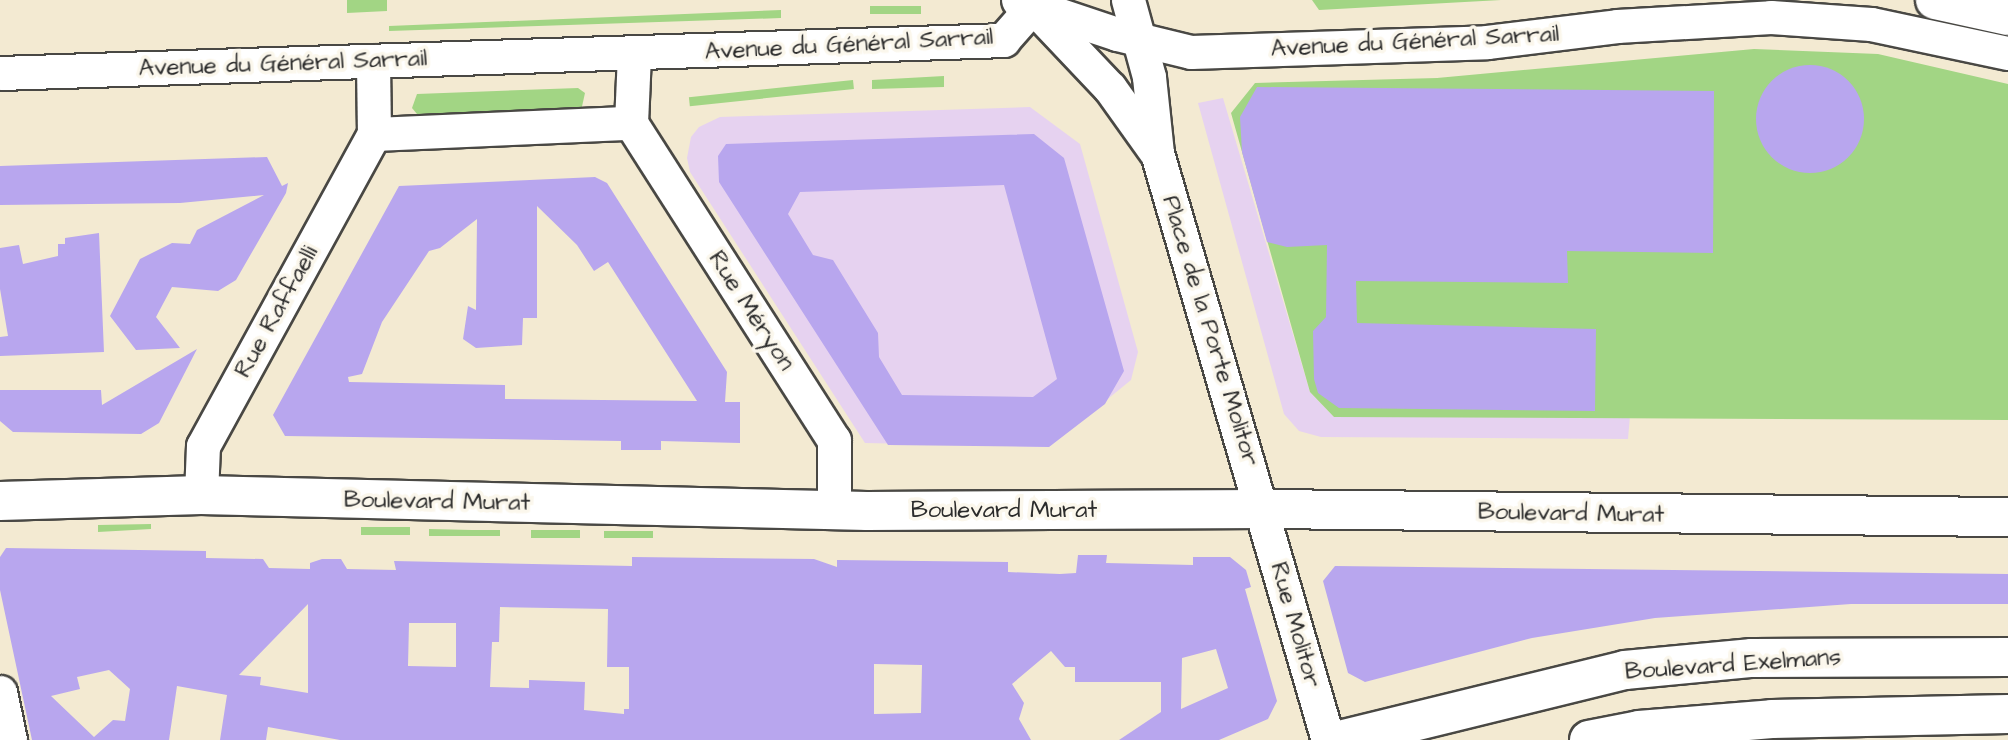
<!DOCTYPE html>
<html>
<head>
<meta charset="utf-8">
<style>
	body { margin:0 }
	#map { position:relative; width:2008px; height:740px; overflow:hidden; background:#f3ead2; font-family:"Architects Daughter",sans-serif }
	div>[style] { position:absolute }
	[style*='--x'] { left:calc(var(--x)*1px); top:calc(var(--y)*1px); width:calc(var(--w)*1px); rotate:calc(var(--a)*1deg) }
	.built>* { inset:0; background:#e6d2f0 }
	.green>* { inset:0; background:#a2d584; transform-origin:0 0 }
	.building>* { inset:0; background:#b8a6ee }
	.round { border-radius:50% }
	.roads { filter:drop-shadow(2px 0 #494844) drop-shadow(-2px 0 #494844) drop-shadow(0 2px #494844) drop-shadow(0 -2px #494844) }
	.minor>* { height:33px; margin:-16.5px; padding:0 16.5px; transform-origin:16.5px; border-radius:16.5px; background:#fff }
	.major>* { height:38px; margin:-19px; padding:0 19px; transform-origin:19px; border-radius:19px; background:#fff }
	.highway>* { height:38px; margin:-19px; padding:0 19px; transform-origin:19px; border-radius:19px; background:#fff }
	span { translate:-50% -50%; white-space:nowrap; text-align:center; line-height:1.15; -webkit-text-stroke:7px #fbf7ec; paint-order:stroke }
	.street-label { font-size:24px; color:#2b2b2b }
</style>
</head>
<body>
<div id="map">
	<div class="built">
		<i style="clip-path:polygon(1223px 98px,1310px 392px,1334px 417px,1630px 416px,1628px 439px,1321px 437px,1299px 431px,1284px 414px,1198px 103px)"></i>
		<i style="clip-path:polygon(1030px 107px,1080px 144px,1138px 352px,1131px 380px,1049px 447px,865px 443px,690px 172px,687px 158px,691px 137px,699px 127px,720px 117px)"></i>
	</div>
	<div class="green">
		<i style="clip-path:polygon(347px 0,387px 0,387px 11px,347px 13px)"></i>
		<i style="clip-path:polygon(1312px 0,1501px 0,1319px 10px)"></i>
		<i style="left:921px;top:6px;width:8px;height:51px;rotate:90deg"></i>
		<i style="clip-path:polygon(781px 10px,781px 18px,389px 31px,389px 26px)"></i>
		<i style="clip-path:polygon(1754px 49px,1878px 54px,2008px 84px,2008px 420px,1334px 417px,1310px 392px,1231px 113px,1255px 83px,1437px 78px)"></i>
		<i style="clip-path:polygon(944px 76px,944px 87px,872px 89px,872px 80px)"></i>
		<i style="left:853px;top:80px;width:9px;height:165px;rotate:84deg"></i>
		<i style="clip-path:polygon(578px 88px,585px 93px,581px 111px,417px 114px,412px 108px,417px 94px)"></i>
		<i style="clip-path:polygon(151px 524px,151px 529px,98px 532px,98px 525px)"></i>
		<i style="left:410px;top:527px;width:8px;height:49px;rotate:90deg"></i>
		<i style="clip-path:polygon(429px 529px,472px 530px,500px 530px,500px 536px,429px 536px)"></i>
		<i style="left:580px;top:530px;width:8px;height:49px;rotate:90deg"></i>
		<i style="left:604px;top:531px;width:49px;height:7px"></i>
	</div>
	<div class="building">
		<i class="round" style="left:1756px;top:65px;width:108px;height:108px"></i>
		<i style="clip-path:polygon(1257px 87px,1714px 91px,1713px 253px,1567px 251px,1568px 283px,1356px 281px,1357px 323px,1596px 329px,1595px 411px,1339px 408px,1318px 393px,1314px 379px,1313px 331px,1326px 317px,1327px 245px,1287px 247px,1267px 242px,1242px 152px,1240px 117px)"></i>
		<i style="clip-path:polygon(evenodd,1034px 134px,1064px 158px,1124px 371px,1105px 404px,1049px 447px,888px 445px,719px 182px,718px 156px,726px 144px,1034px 134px,1004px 185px,1057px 379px,1033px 397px,902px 395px,879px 357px,878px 333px,833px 260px,813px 255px,788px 214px,800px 192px,1004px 185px)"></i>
		<i style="clip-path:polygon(267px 157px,282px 186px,288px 183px,286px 193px,236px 280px,218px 291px,172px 287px,156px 317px,180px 348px,136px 350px,110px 316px,140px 259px,172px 243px,190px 244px,197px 230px,264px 195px,180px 203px,0 205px,0 166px)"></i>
		<i style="clip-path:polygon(evenodd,595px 177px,607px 183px,727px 372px,725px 402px,740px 402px,740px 443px,661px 441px,661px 450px,621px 450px,621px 441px,285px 436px,273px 415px,399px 186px,595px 177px,537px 206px,577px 245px,594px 271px,608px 262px,697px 401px,505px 399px,505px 385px,349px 382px,348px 377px,362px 374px,382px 322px,429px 251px,440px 248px,477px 219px,476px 310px,468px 306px,463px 339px,476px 348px,522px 345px,523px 318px,537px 318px,537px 206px)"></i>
		<i style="clip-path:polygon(99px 233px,104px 352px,0 356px,0 337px,8px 336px,0 289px,0 248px,19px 245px,23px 264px,58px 256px,58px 244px,65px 244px,65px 238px)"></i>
		<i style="clip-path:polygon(197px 349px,159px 423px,141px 434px,13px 432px,0 421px,0 390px,101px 390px,102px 405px)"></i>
		<i style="clip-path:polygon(evenodd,6px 548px,206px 551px,206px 558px,263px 559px,269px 568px,310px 569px,310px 563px,322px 559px,341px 559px,347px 569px,396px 570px,394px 561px,632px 566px,632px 557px,814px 559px,837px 567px,837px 560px,1008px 562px,1008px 572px,1060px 574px,1076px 573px,1078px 555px,1107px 555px,1106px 563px,1193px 565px,1193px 557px,1230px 557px,1246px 570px,1251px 587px,1245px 589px,1277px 701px,1268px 719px,1219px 740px,1119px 740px,1161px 712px,1161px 682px,1075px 682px,1075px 667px,1065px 667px,1051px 651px,1012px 684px,1024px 703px,1019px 719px,1031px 740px,340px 740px,268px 727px,266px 740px,220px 740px,227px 695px,177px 686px,169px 740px,32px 740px,0 590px,0 557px,6px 548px,308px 604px,308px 693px,260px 685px,261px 677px,239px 675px,308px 604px,6px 548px,500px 607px,608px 609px,607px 667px,629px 667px,629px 709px,624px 709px,624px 714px,584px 710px,585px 682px,529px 680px,529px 688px,490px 687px,492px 642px,499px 642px,500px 607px,6px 548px,409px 623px,456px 623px,456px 667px,408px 666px,409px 623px,6px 548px,1216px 649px,1228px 688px,1181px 709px,1182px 658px,1216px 649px,6px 548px,874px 664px,922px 665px,921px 713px,874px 714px,874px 664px,6px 548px,109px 670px,130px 689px,125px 721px,113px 720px,94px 737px,51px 696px,80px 689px,77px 677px,109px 670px)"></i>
		<i style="clip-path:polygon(1335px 566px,2008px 574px,2008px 604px,1851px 604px,1655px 618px,1532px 638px,1365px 682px,1348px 673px,1323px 581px)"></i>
	</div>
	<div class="roads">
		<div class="minor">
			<i style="--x:1128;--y:0;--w:80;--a:74.7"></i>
			<i style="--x:1149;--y:77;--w:76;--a:84"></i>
			<i style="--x:1157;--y:153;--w:611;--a:73.76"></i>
			<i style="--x:1033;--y:6;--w:89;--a:18.4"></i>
			<i style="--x:1117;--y:34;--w:76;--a:13.7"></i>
			<i style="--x:1191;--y:52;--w:296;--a:-1.9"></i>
			<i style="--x:1487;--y:42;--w:131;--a:-7"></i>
			<i style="--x:1617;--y:26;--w:154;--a:-3.3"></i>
			<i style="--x:1771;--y:17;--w:100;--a:4"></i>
			<i style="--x:1871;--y:24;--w:140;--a:12"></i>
			<i style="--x:1034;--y:8;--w:110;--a:46.5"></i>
			<i style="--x:1110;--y:88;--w:77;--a:54.5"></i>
			<i style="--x:0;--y:73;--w:1004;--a:-1.88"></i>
			<i style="--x:1003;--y:40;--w:45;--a:-48.6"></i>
			<i style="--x:631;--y:123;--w:376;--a:57.4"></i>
			<i style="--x:834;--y:440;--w:69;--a:90"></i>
			<i style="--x:631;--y:123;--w:69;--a:-87.5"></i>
			<i style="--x:374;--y:134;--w:257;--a:-2.5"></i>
			<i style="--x:201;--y:495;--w:49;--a:-87.7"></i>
			<i style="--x:203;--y:446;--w:356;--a:-61.3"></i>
			<i style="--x:374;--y:134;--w:73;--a:-90.8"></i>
			<i style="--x:0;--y:692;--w:49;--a:78.2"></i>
		</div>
		<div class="major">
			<i style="--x:0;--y:501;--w:201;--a:-1.7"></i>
			<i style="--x:201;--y:495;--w:666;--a:1.38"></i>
			<i style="--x:867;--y:511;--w:397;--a:-0.3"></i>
			<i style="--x:1264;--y:509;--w:744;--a:0.62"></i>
			<i style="--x:1340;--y:740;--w:293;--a:-13.8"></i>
			<i style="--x:1625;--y:670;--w:128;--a:-5.4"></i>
			<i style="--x:1752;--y:658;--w:256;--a:-0.2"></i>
			<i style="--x:1589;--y:740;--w:51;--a:-11.3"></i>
			<i style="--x:1639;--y:730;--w:133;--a:-4.7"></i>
			<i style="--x:1772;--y:719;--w:236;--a:-1.2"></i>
		</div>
		<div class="highway">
			<i style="--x:1021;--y:0;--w:13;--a:27"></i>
			<i style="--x:1935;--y:0;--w:75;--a:12.4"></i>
		</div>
	</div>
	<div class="street-label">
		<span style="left:1415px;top:42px;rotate:-3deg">Avenue du Général Sarrail</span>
		<span style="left:849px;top:45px;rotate:-3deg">Avenue du Général Sarrail</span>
		<span style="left:283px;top:64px;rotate:-2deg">Avenue du Général Sarrail</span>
		<span style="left:751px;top:311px;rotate:57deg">Rue Méryon</span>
		<span style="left:277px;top:312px;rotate:-61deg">Rue Raffaelli</span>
		<span style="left:1210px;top:331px;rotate:73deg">Place de la Porte Molitor</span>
		<span style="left:437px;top:502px;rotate:1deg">Boulevard Murat</span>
		<span style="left:1004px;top:511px">Boulevard Murat</span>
		<span style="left:1571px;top:514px;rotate:1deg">Boulevard Murat</span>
		<span style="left:1295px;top:625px;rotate:74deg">Rue Molitor</span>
		<span style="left:1733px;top:665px;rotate:-4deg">Boulevard Exelmans</span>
	</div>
</div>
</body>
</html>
